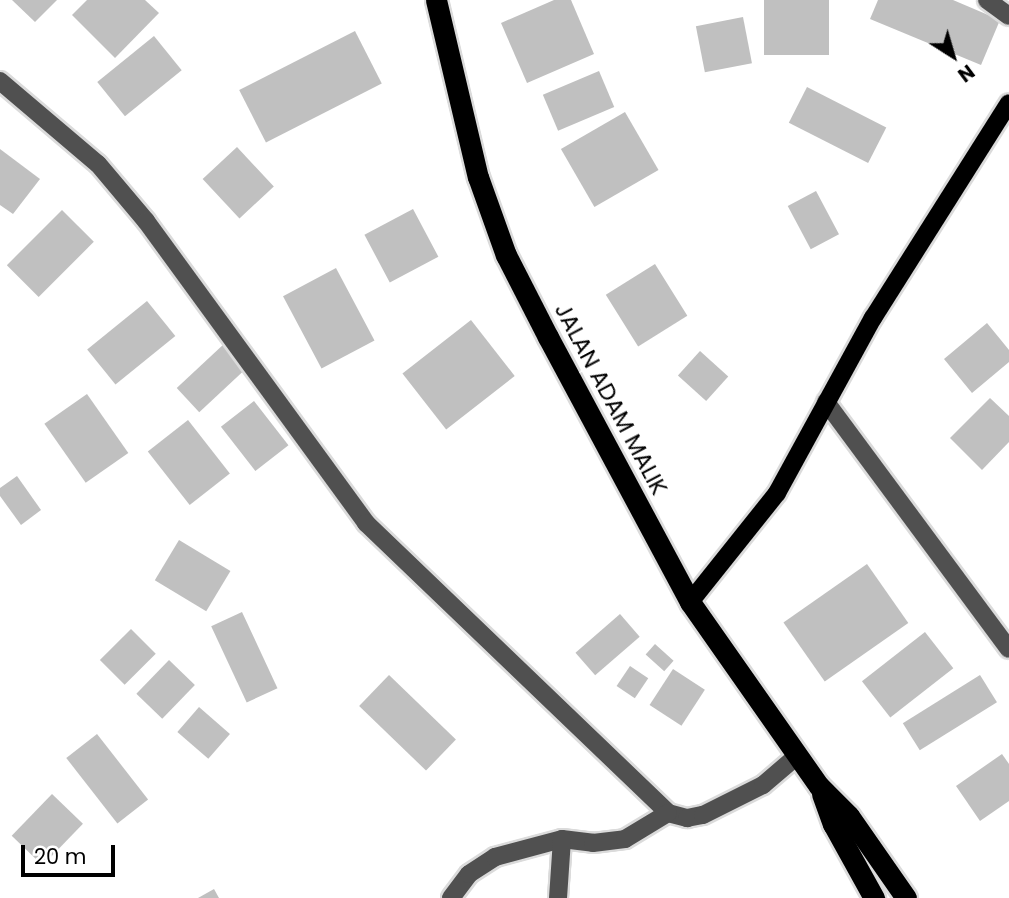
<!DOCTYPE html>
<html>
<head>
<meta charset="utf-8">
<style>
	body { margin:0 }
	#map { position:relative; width:1009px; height:898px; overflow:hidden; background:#fff; font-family:Poppins,sans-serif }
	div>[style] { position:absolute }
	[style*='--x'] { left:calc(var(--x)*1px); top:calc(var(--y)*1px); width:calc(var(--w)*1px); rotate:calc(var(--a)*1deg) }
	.building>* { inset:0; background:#c0c0c0; transform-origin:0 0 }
	.roads { filter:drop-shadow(2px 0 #dbdbdb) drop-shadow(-2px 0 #dbdbdb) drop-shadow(0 2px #dbdbdb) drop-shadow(0 -2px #dbdbdb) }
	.minor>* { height:18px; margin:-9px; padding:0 9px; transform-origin:9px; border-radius:9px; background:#505050 }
	.major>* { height:18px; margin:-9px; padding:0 9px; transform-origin:9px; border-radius:9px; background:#000 }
	.highway>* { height:21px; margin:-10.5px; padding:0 10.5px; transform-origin:10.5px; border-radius:10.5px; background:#000 }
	span { translate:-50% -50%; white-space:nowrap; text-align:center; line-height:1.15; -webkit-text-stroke:7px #fff; paint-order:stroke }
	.street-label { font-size:23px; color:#000 }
	.north { position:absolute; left:918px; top:21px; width:70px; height:70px; -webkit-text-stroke:5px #fff; paint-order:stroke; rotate:143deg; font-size:19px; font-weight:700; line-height:28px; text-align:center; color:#000 }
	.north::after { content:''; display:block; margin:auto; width:24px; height:32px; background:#000; clip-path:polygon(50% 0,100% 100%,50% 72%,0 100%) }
	.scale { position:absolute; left:21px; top:845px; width:94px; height:32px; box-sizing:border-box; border:4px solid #000; border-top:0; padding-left:9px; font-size:21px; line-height:24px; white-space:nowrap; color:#000; -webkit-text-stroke:5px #fff; paint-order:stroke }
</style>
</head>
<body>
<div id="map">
	<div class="building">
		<i style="clip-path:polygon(12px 0,57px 0,35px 22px)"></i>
		<i style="clip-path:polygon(87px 0,145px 0,159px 13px,115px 58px,72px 15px)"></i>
		<i style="clip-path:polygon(554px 0,571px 0,594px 54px,527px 83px,501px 23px)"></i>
		<i style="left:764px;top:0;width:65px;height:55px"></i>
		<i style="clip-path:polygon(878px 0,953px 0,1000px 20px,981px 65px,870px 19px)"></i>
		<i style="left:743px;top:17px;width:47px;height:48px;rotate:79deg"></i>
		<i style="left:355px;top:31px;width:59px;height:130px;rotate:63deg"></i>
		<i style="left:154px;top:36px;width:44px;height:73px;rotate:51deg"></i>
		<i style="left:599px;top:71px;width:39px;height:61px;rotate:67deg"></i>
		<i style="left:807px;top:87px;width:89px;height:40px;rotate:27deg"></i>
		<i style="left:625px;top:112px;width:67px;height:74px;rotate:60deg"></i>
		<i style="left:237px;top:147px;width:54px;height:47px;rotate:47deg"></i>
		<i style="clip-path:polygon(0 149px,40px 179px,13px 214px,0 205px)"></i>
		<i style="left:816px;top:191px;width:49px;height:32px;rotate:62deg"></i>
		<i style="left:413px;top:209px;width:54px;height:55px;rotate:62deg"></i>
		<i style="left:62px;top:210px;width:45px;height:78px;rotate:45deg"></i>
		<i style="left:655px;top:264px;width:61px;height:58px;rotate:58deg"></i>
		<i style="left:336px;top:268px;width:82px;height:60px;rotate:62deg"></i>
		<i style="left:147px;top:301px;width:45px;height:77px;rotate:51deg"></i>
		<i style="left:471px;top:320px;width:71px;height:87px;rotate:52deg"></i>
		<i style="clip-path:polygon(987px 323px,1009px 350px,1009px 362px,972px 393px,944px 359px)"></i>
		<i style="left:225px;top:343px;width:33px;height:66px;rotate:47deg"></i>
		<i style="left:700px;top:351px;width:38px;height:33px;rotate:42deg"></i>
		<i style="left:87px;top:394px;width:72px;height:52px;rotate:55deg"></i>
		<i style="clip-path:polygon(990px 398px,1009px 416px,1009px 442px,982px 470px,950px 438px)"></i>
		<i style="left:254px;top:401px;width:56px;height:42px;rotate:52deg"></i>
		<i style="left:188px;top:420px;width:68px;height:51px;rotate:52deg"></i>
		<i style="clip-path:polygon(17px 476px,41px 510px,21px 525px,0 496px,0 488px)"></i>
		<i style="left:179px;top:540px;width:60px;height:47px;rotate:31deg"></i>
		<i style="left:867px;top:564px;width:72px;height:102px;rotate:55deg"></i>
		<i style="left:242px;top:612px;width:84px;height:34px;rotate:65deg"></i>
		<i style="left:620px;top:614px;width:30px;height:59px;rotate:49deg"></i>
		<i style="left:131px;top:629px;width:35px;height:44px;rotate:45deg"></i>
		<i style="left:925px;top:632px;width:46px;height:80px;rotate:52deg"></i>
		<i style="left:655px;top:644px;width:25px;height:14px;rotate:42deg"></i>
		<i style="left:169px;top:660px;width:36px;height:47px;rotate:44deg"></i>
		<i style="left:630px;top:666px;width:22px;height:24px;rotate:34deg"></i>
		<i style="left:673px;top:669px;width:38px;height:43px;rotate:33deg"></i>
		<i style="left:389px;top:675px;width:93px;height:43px;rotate:44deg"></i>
		<i style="left:980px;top:675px;width:32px;height:91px;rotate:58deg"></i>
		<i style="left:199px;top:707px;width:41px;height:33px;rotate:41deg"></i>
		<i style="left:97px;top:734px;width:83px;height:39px;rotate:52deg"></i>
		<i style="clip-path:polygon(1002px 754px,1009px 764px,1009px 801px,980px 821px,956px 786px)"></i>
		<i style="left:52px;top:794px;width:43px;height:58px;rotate:44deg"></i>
		<i style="clip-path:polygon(214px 889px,219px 898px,198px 898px)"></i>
	</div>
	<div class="roads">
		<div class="minor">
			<i style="--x:987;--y:0;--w:27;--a:36"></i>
			<i style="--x:0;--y:81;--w:128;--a:40.3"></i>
			<i style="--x:98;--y:164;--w:75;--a:49.9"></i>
			<i style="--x:146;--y:221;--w:374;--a:53.9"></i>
			<i style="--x:366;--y:523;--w:419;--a:43.8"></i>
			<i style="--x:668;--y:813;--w:20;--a:15"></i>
			<i style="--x:687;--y:818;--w:16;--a:-11"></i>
			<i style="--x:703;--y:815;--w:67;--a:-26.6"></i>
			<i style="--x:763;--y:785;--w:46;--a:-40.6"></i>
			<i style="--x:826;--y:402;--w:307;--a:53.5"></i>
			<i style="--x:451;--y:898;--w:30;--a:-53"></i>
			<i style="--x:469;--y:874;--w:31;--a:-33"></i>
			<i style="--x:495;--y:857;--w:69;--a:-15"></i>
			<i style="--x:562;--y:839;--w:31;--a:7"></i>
			<i style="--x:593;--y:843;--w:32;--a:-7"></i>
			<i style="--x:625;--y:839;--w:50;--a:-31.2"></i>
			<i style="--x:558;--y:898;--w:59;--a:-86.1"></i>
		</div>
		<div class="major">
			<i style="--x:690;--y:602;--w:139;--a:-51.4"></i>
			<i style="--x:777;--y:493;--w:200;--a:-61.3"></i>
			<i style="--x:873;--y:318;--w:254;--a:-57.7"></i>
		</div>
		<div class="highway">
			<i style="--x:436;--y:0;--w:182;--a:76.7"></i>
			<i style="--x:478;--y:177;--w:83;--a:70.3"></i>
			<i style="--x:506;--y:255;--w:92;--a:62.9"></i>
			<i style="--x:548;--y:337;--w:301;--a:61.8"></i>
			<i style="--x:690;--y:602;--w:225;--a:55"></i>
			<i style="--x:819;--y:786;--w:42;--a:45"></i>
			<i style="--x:849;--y:816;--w:100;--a:55.2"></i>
			<i style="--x:822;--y:794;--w:32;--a:70"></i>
			<i style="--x:833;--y:824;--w:85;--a:61"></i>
		</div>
	</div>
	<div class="street-label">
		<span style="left:611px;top:399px;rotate:62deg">JALAN ADAM MALIK</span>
	</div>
	<div class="north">N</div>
	<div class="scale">20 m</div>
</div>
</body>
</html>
